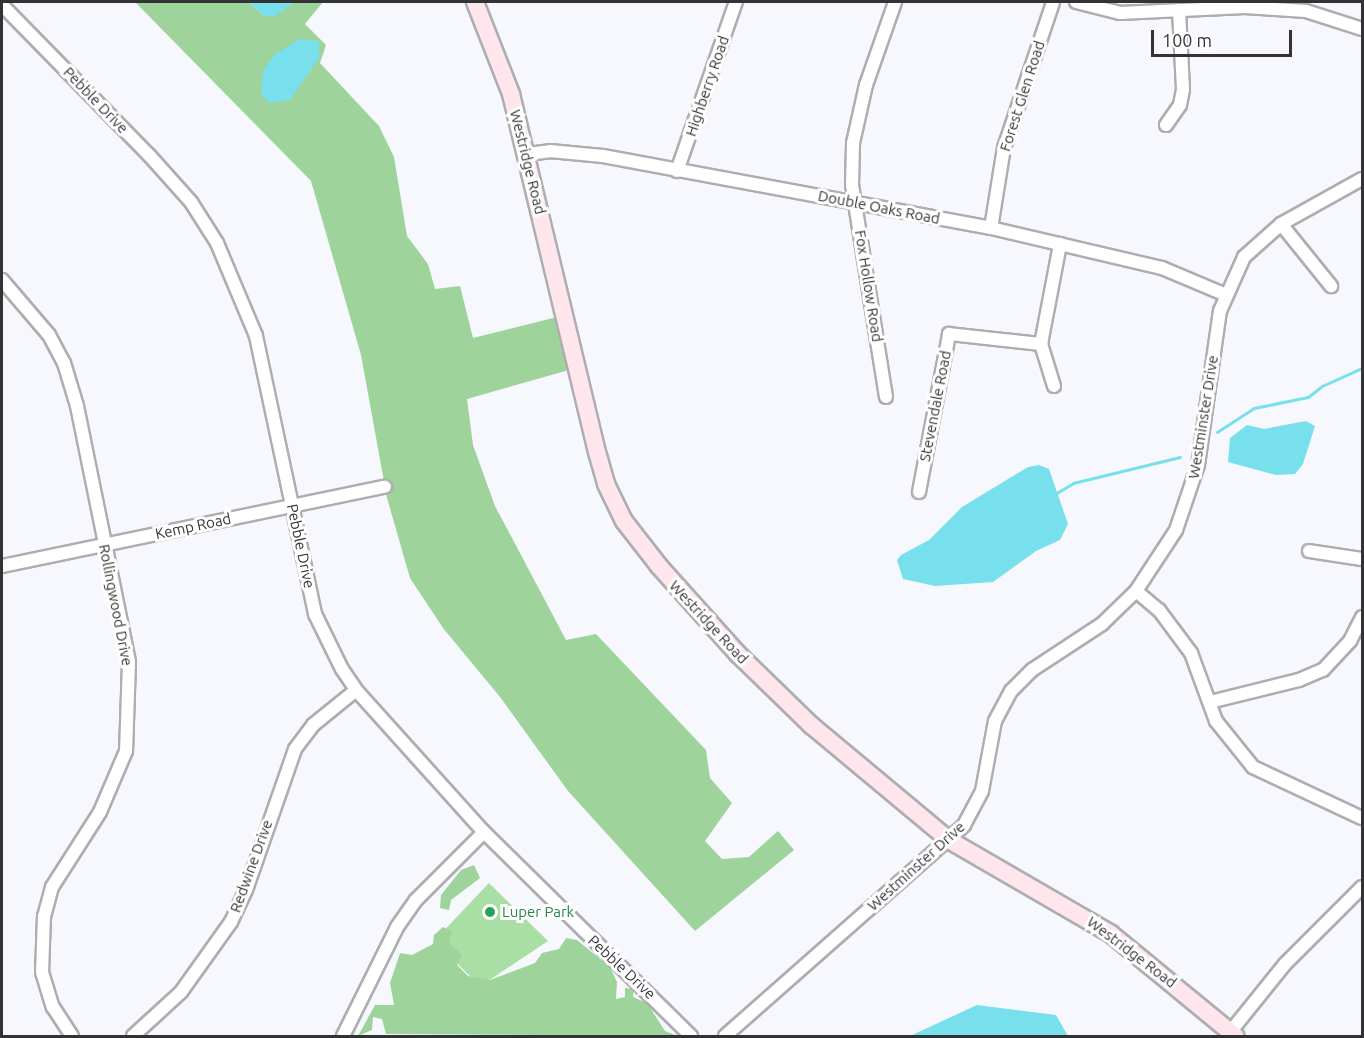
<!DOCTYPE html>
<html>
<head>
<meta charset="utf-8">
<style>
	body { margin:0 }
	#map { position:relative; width:1364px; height:1038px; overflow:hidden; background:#f7f8fd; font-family:Ubuntu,sans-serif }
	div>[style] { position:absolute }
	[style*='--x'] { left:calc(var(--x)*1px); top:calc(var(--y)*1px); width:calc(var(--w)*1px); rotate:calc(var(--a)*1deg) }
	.green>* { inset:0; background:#a9dfa5 }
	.forest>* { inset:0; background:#9ed49b }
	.water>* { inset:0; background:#78dfec }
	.stream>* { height:3px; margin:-1.5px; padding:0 1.5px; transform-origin:1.5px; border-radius:1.5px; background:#78dfec }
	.roads { filter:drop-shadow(2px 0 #adadb2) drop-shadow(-2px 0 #adadb2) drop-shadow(0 2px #adadb2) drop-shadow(0 -2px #adadb2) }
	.minor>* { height:12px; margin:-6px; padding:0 6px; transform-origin:6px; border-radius:6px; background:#fff }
	.secondary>* { height:16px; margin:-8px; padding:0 8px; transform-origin:8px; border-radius:8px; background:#fee6ec }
	.dots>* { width:16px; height:16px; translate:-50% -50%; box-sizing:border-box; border:3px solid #fff; border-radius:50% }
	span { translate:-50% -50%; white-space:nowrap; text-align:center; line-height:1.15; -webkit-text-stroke:6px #fff; paint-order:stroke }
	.street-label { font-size:15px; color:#333335 }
	.leisure-label { font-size:15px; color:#27864d }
	.left { translate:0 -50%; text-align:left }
	.frame { position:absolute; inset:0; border:3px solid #333335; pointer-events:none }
	.scale { position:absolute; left:1151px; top:30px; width:141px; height:27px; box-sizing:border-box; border:3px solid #333335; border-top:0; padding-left:8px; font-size:18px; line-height:21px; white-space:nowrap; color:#333335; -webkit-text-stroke:4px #fff; paint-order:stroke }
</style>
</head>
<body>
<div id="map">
	<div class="green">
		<i style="clip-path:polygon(489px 883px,548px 941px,485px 983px,472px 978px,434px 941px)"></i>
	</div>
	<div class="forest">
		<i style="clip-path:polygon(135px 2px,248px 2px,265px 16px,295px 2px,323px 2px,305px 24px,326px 45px,320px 63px,379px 126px,394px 157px,407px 236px,428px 264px,435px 289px,460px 286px,473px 338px,557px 317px,569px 370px,467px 399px,473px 445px,495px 506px,566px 640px,596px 634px,706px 750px,710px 778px,732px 803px,705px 841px,722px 859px,749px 857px,778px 831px,794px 850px,695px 931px,568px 791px,500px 697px,443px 628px,410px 578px,387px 498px,361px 355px,311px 181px)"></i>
		<i style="clip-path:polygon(474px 865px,480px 878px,451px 900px,449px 910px,440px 908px,441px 895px,461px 870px)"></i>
		<i style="clip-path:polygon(443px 927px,452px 931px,449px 943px,462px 955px,457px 965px,468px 976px,490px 980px,535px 963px,542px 953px,559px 949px,566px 938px,577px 940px,610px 967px,617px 982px,616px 999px,625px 997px,625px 988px,634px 989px,633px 997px,647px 1003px,665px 1031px,678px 1036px,386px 1034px,382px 1019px,373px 1017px,372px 1030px,358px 1036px,375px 1005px,394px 1005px,390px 983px,400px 953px,412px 955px,433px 944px,434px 935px)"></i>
	</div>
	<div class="water">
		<i style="clip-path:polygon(248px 2px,295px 2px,274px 17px,265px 16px)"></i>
		<i style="clip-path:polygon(299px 39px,319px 41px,319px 58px,290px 100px,270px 103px,261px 95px,263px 71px,274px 55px)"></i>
		<i style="clip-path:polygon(1306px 421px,1315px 426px,1303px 464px,1295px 474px,1276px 475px,1228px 462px,1230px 438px,1247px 425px,1264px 429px)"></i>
		<i style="clip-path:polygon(1039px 465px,1049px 469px,1068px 524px,1060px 540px,1036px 551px,993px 582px,935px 586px,903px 579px,897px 560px,901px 555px,929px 540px,962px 507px,1028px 467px)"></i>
		<i style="clip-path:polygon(977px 1005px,1056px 1015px,1068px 1036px,910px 1036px)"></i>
	</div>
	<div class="stream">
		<i style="--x:1217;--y:432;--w:44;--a:-33"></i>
		<i style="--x:1254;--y:408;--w:55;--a:-11.5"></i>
		<i style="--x:1308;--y:397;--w:18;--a:-38"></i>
		<i style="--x:1322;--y:386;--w:44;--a:-24.2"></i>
		<i style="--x:1055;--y:494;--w:21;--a:-31"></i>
		<i style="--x:1073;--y:483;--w:110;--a:-13.7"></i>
	</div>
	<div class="roads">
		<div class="minor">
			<i style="--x:1076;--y:2;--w:45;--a:14"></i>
			<i style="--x:1120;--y:13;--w:125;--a:-2.7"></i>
			<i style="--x:1245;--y:7;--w:61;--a:3.8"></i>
			<i style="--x:1306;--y:11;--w:59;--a:17.8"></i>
			<i style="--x:2;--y:5;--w:210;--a:45.6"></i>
			<i style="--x:149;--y:155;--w:63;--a:48.2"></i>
			<i style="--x:191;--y:202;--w:49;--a:57.6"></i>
			<i style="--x:217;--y:243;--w:101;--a:67.2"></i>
			<i style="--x:256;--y:336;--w:284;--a:78"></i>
			<i style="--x:315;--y:614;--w:61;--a:63.9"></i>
			<i style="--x:342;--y:669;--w:25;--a:56"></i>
			<i style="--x:356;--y:690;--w:191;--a:48"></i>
			<i style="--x:484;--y:832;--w:291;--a:44.6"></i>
			<i style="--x:1166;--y:125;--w:24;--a:-55"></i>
			<i style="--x:1180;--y:105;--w:16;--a:-79"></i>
			<i style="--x:1183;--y:89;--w:79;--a:-92.9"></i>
			<i style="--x:527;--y:154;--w:23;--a:-7"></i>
			<i style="--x:550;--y:151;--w:53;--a:5.4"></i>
			<i style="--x:603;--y:156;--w:395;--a:10.5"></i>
			<i style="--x:991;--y:228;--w:176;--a:13.2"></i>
			<i style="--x:1162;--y:268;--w:67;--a:22.8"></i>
			<i style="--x:677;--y:171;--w:179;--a:-70.8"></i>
			<i style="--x:1281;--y:224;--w:80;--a:51.1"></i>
			<i style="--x:991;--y:228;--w:81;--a:-80.8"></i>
			<i style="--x:1004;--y:148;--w:154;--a:-71.4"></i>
			<i style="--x:2;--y:280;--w:72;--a:49.5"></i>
			<i style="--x:49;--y:335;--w:32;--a:62"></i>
			<i style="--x:64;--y:363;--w:45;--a:73.2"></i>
			<i style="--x:77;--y:406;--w:261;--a:78.5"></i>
			<i style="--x:129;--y:662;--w:89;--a:91.9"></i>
			<i style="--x:126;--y:751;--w:66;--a:113.1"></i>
			<i style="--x:100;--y:812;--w:89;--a:122.6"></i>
			<i style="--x:52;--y:887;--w:30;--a:105"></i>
			<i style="--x:44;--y:916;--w:56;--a:92"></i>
			<i style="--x:42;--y:972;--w:37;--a:73"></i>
			<i style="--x:53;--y:1007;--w:35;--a:57"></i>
			<i style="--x:1054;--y:386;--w:44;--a:-107.2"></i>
			<i style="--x:1041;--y:344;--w:102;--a:-79.2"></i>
			<i style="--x:886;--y:397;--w:215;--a:-99.1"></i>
			<i style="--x:852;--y:185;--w:42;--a:-88.6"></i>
			<i style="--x:853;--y:143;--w:59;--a:-77.4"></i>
			<i style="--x:866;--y:85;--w:88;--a:-70.7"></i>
			<i style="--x:919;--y:492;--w:161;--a:-79.2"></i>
			<i style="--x:949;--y:334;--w:93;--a:6.2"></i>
			<i style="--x:1309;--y:551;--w:54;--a:8.6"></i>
			<i style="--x:2;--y:566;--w:391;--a:-11.7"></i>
			<i style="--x:1136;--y:591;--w:30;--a:40"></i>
			<i style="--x:1159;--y:610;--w:54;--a:53.3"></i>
			<i style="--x:1191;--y:653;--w:72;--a:69.8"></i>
			<i style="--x:1216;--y:721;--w:59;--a:51.2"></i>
			<i style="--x:1253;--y:767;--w:120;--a:25.1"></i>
			<i style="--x:1210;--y:702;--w:92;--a:-13.9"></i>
			<i style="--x:1299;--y:680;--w:26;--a:-23"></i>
			<i style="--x:1323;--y:670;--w:40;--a:-47"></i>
			<i style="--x:1350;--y:641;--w:27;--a:-63"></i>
			<i style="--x:1231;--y:1031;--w:86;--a:-51.1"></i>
			<i style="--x:1285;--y:964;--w:109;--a:-45"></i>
			<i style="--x:133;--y:1036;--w:65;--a:-42.5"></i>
			<i style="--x:181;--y:992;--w:86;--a:-54.5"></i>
			<i style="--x:231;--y:922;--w:35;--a:-65"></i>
			<i style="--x:246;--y:890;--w:149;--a:-70.8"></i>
			<i style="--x:295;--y:749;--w:30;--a:-53"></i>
			<i style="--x:313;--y:725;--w:55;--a:-39.1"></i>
			<i style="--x:343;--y:1036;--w:122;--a:-63.6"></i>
			<i style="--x:397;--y:927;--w:33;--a:-55"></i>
			<i style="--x:416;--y:900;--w:96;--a:-45"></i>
			<i style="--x:725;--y:1036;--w:319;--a:-41.4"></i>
			<i style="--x:964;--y:825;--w:38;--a:-62"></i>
			<i style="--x:982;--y:791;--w:71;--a:-79.5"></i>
			<i style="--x:995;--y:721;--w:34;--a:-62"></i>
			<i style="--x:1011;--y:691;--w:30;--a:-45"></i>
			<i style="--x:1032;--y:670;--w:84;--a:-33.3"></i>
			<i style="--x:1102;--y:624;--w:47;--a:-44.1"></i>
			<i style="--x:1136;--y:591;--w:73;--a:-56.7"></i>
			<i style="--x:1176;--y:530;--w:69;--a:-71.3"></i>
			<i style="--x:1198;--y:465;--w:156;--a:-81.9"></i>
			<i style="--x:1220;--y:311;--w:59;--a:-66"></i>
			<i style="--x:1244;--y:257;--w:50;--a:-41.7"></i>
			<i style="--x:1281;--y:224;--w:93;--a:-29.1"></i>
		</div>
		<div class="secondary">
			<i style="--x:475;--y:2;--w:99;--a:68.6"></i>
			<i style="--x:511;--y:94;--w:368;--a:76.5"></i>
			<i style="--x:597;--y:452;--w:33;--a:74"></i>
			<i style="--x:606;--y:484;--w:41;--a:64.1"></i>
			<i style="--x:624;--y:521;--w:57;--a:52.1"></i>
			<i style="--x:659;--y:566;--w:118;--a:48.1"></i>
			<i style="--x:738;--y:654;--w:102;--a:44.2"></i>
			<i style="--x:811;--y:725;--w:180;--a:39.8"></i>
			<i style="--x:949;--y:840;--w:187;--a:30.1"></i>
			<i style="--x:1111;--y:934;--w:161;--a:39.4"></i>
		</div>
	</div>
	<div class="dots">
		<i style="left:490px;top:912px;background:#2e9e5b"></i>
	</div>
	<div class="street-label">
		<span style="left:707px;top:86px;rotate:-71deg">Highberry Road</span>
		<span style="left:1022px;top:96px;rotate:-72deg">Forest Glen Road</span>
		<span style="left:96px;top:100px;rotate:46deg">Pebble Drive</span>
		<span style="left:528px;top:162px;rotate:76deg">Westridge Road</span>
		<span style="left:879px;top:207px;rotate:11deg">Double Oaks Road</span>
		<span style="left:869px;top:286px;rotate:81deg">Fox Hollow Road</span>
		<span style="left:935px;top:406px;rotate:-79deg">Stevendale Road</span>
		<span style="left:1203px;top:417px;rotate:-81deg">Westminster Drive</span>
		<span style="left:193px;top:526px;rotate:-12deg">Kemp Road</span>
		<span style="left:301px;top:546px;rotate:78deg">Pebble Drive</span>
		<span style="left:116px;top:605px;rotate:79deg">Rollingwood Drive</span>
		<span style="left:709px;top:622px;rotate:47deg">Westridge Road</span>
		<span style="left:251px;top:866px;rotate:-70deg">Redwine Drive</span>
		<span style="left:916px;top:866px;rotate:-42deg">Westminster Drive</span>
		<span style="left:1132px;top:952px;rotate:37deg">Westridge Road</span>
		<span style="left:622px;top:967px;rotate:43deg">Pebble Drive</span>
	</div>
	<div class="leisure-label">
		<span class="left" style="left:502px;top:912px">Luper Park</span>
	</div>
	<div class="frame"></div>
	<div class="scale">100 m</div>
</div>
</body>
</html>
